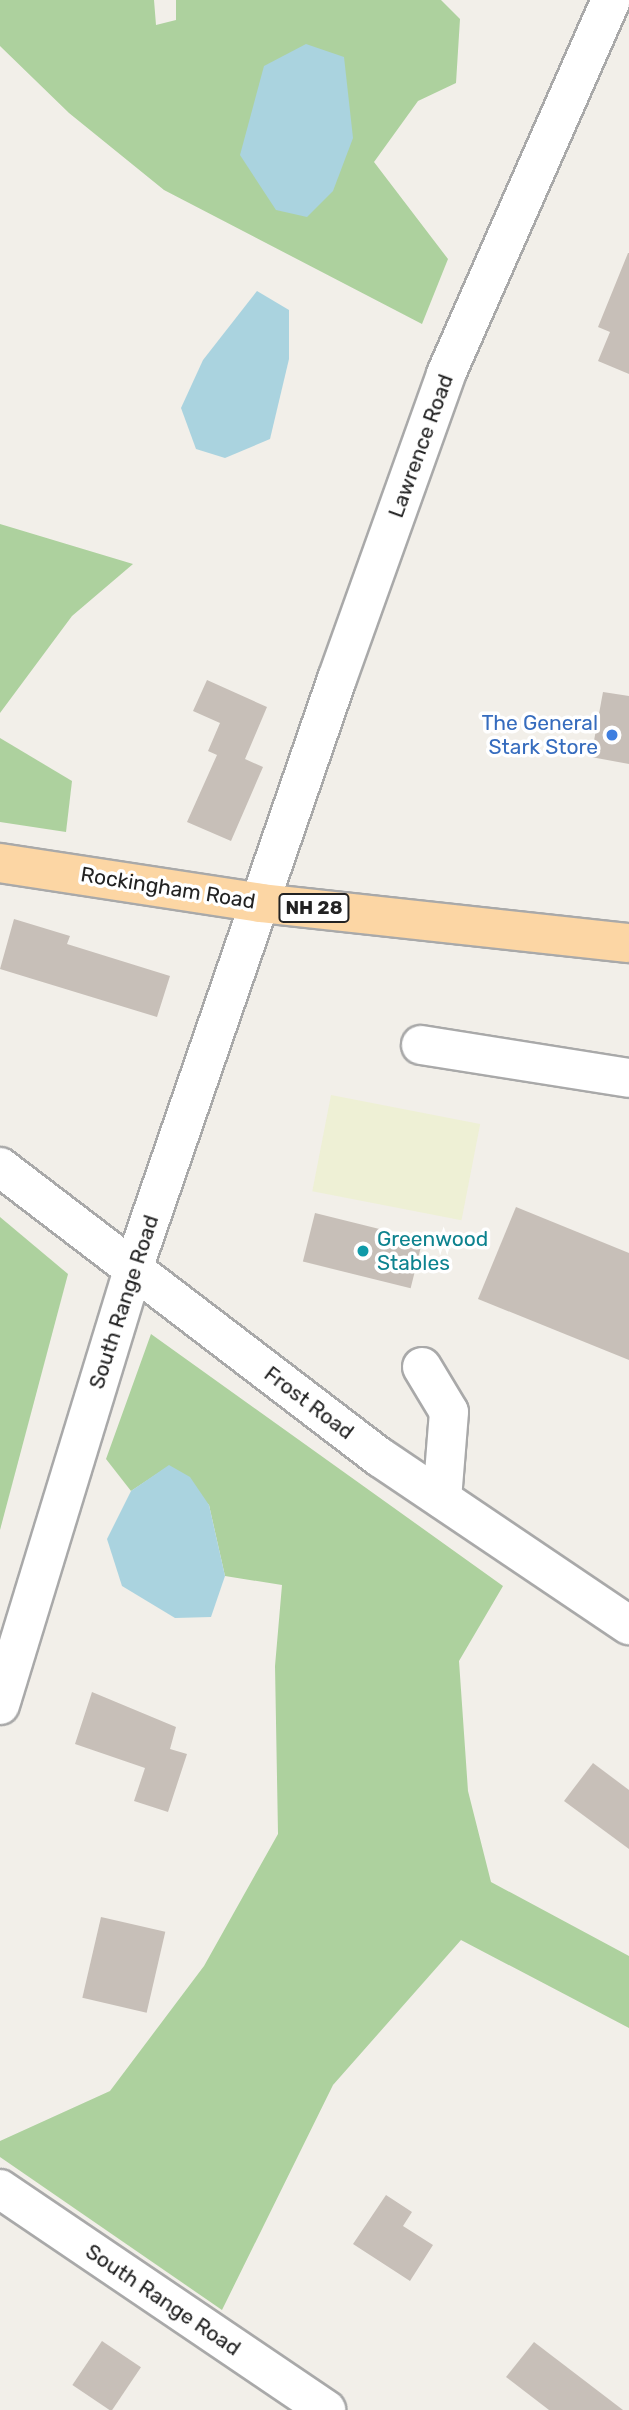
<!DOCTYPE html>
<html>
<head>
<meta charset="utf-8">
<style>
	body { margin:0 }
	#map { position:relative; width:629px; height:2410px; overflow:hidden; background:#f2efe9; font-family:Rubik,sans-serif }
	div>[style] { position:absolute }
	[style*='--x'] { left:calc(var(--x)*1px); top:calc(var(--y)*1px); width:calc(var(--w)*1px); rotate:calc(var(--a)*1deg) }
	.farmland>* { inset:0; background:#eef0d5; transform-origin:0 0 }
	.forest>* { inset:0; background:#add19e }
	.water>* { inset:0; background:#aad3df }
	.building>* { inset:0; background:#c7bfb8; transform-origin:0 0 }
	.roads { filter:drop-shadow(2px 0 #a9a9a9) drop-shadow(-2px 0 #a9a9a9) drop-shadow(0 2px #a9a9a9) drop-shadow(0 -2px #a9a9a9) }
	.minor>* { height:38px; margin:-19px; padding:0 19px; transform-origin:19px; border-radius:19px; background:#fff }
	.major>* { height:38px; margin:-19px; padding:0 19px; transform-origin:19px; border-radius:19px; background:#fcd6a4 }
	.dots>* { width:19px; height:19px; translate:-50% -50%; box-sizing:border-box; border:4px solid #fff; border-radius:50% }
	span { translate:-50% -50%; white-space:nowrap; text-align:center; line-height:1.15; -webkit-text-stroke:7px #fff; paint-order:stroke }
	.shield-label span { padding:2px 5px; background:#fff; border:2px solid; border-radius:5px; -webkit-text-stroke-width:0 }
	.shield-label { font-size:19px; color:#222; font-weight:700 }
	.street-label { font-size:21px; color:#222 }
	.shop-label { font-size:21px; color:#366cbe }
	.right { translate:-100% -50%; text-align:right }
	.culture-label { font-size:21px; color:#0d838f }
	.left { translate:0 -50%; text-align:left }
</style>
</head>
<body>
<div id="map">
	<div class="farmland">
		<i style="left:331px;top:1095px;width:152px;height:98px;rotate:11deg"></i>
	</div>
	<div class="forest">
		<i style="clip-path:polygon(0 0,154px 0,156px 25px,176px 20px,176px 0,441px 0,460px 19px,456px 83px,418px 101px,374px 162px,448px 259px,422px 324px,164px 190px,69px 113px,0 46px)"></i>
		<i style="clip-path:polygon(0 524px,133px 564px,72px 616px,0 713px)"></i>
		<i style="clip-path:polygon(0 738px,72px 781px,66px 832px,0 822px)"></i>
		<i style="clip-path:polygon(0 1217px,68px 1274px,0 1530px)"></i>
		<i style="clip-path:polygon(151px 1334px,503px 1586px,459px 1661px,468px 1791px,491px 1882px,629px 1956px,629px 2028px,461px 1940px,333px 2085px,222px 2310px,0 2157px,0 2141px,110px 2091px,204px 1966px,278px 1834px,275px 1666px,282px 1585px,225px 1576px,209px 1505px,169px 1466px,131px 1491px,106px 1459px)"></i>
	</div>
	<div class="water">
		<i style="clip-path:polygon(306px 44px,344px 57px,353px 138px,333px 191px,307px 217px,276px 210px,240px 155px,264px 66px)"></i>
		<i style="clip-path:polygon(257px 291px,289px 310px,289px 359px,270px 439px,225px 458px,196px 449px,181px 408px,203px 360px)"></i>
		<i style="clip-path:polygon(169px 1465px,190px 1477px,209px 1505px,225px 1576px,211px 1617px,175px 1618px,122px 1586px,107px 1539px,131px 1491px)"></i>
	</div>
	<div class="building">
		<i style="clip-path:polygon(628px 253px,629px 253px,629px 374px,598px 361px,610px 332px,598px 327px)"></i>
		<i style="clip-path:polygon(207px 680px,267px 707px,245px 759px,263px 767px,231px 841px,187px 822px,217px 755px,208px 751px,220px 723px,193px 711px)"></i>
		<i style="clip-path:polygon(603px 692px,629px 696px,629px 764px,591px 757px)"></i>
		<i style="clip-path:polygon(14px 919px,70px 936px,67px 944px,170px 976px,157px 1017px,0 969px)"></i>
		<i style="clip-path:polygon(516px 1207px,629px 1253px,629px 1360px,478px 1299px)"></i>
		<i style="left:315px;top:1213px;width:111px;height:50px;rotate:14deg"></i>
		<i style="clip-path:polygon(92px 1692px,176px 1727px,170px 1749px,187px 1754px,168px 1812px,134px 1801px,145px 1768px,75px 1744px)"></i>
		<i style="clip-path:polygon(593px 1763px,629px 1790px,629px 1849px,564px 1801px)"></i>
		<i style="left:101px;top:1917px;width:66px;height:83px;rotate:13deg"></i>
		<i style="clip-path:polygon(386px 2195px,412px 2212px,403px 2226px,433px 2245px,410px 2281px,353px 2244px)"></i>
		<i style="left:102px;top:2341px;width:47px;height:53px;rotate:34deg"></i>
		<i style="clip-path:polygon(534px 2342px,623px 2410px,549px 2410px,506px 2377px)"></i>
	</div>
	<div class="roads">
		<div class="minor">
			<i style="--x:421;--y:1045;--w:211;--a:9"></i>
			<i style="--x:0;--y:1167;--w:479;--a:37.4"></i>
			<i style="--x:381;--y:1458;--w:299;--a:34"></i>
			<i style="--x:422;--y:1367;--w:52;--a:59"></i>
			<i style="--x:449;--y:1412;--w:87;--a:94.6"></i>
			<i style="--x:0;--y:1705;--w:456;--a:-73"></i>
			<i style="--x:133;--y:1269;--w:624;--a:-70.93"></i>
			<i style="--x:337;--y:679;--w:324;--a:-70.3"></i>
			<i style="--x:446;--y:374;--w:409;--a:-66.2"></i>
			<i style="--x:0;--y:2189;--w:394;--a:34.1"></i>
		</div>
		<div class="major">
			<i style="--x:0;--y:863;--w:263;--a:8.7"></i>
			<i style="--x:260;--y:903;--w:371;--a:6.2"></i>
		</div>
	</div>
	<div class="dots">
		<i style="left:612px;top:735px;background:#3f7fe0"></i>
		<i style="left:363px;top:1251px;background:#0f9aa8"></i>
	</div>
	<div class="shield-label">
		<span style="left:314px;top:908px">NH 28</span>
	</div>
	<div class="street-label">
		<span style="left:421px;top:446px;rotate:-70deg">Lawrence Road</span>
		<span style="left:168px;top:888px;rotate:9deg">Rockingham Road</span>
		<span style="left:124px;top:1302px;rotate:-72deg">South Range Road</span>
		<span style="left:309px;top:1403px;rotate:37deg">Frost Road</span>
		<span style="left:163px;top:2300px;rotate:34deg">South Range Road</span>
	</div>
	<div class="shop-label">
		<span class="right" style="left:598px;top:735px">The General<br>Stark Store</span>
	</div>
	<div class="culture-label">
		<span class="left" style="left:377px;top:1251px">Greenwood<br>Stables</span>
	</div>
</div>
</body>
</html>
